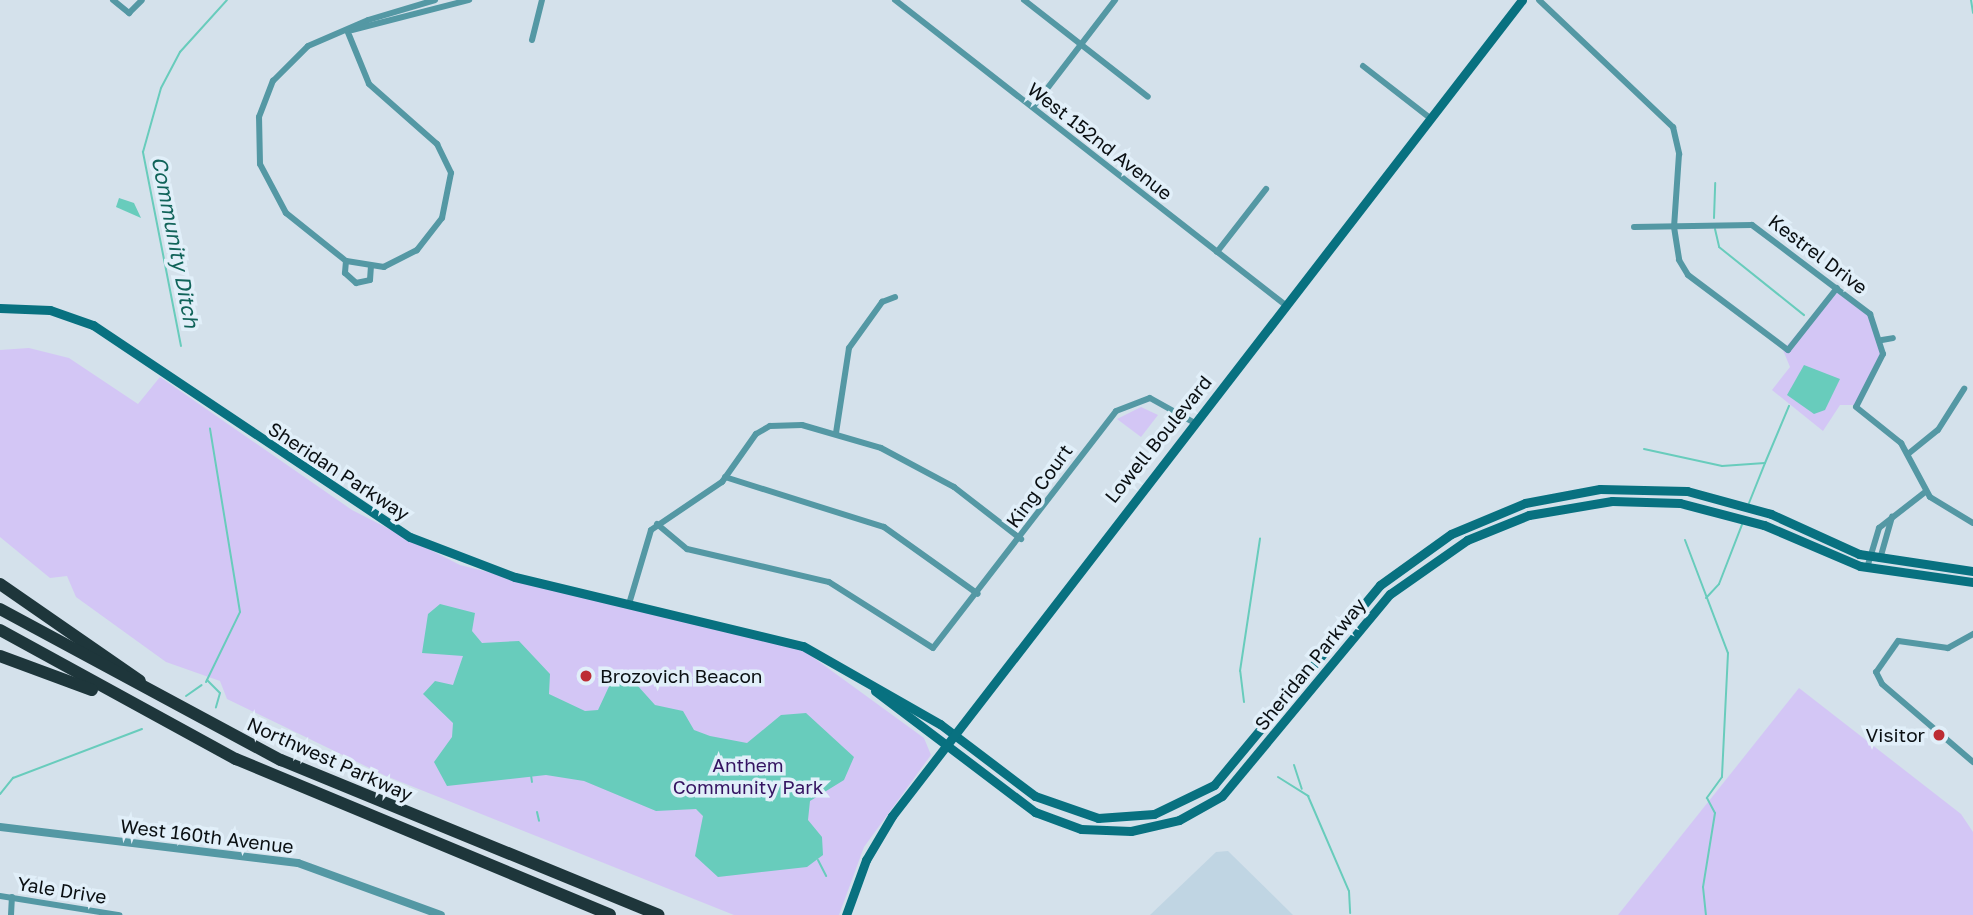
<!DOCTYPE html>
<html>
<head>
<meta charset="utf-8">
<style>
	body { margin:0 }
	#map { position:relative; width:1973px; height:915px; overflow:hidden; background:#d4e1eb; font-family:"Golos Text",sans-serif }
	div>[style] { position:absolute }
	[style*='--x'] { left:calc(var(--x)*1px); top:calc(var(--y)*1px); width:calc(var(--w)*1px); rotate:calc(var(--a)*1deg) }
	.built>* { inset:0; background:#c0d5e3 }
	.green>* { inset:0; background:#d3c6f5 }
	.water>* { inset:0; background:#68ccbc }
	.stream>* { height:2px; margin:-1px; padding:0 1px; transform-origin:1px; border-radius:1px; background:#68ccbc }
	.minor>* { height:6px; margin:-3px; padding:0 3px; transform-origin:3px; border-radius:3px; background:#5498a4 }
	.tertiary>* { height:8px; margin:-4px; padding:0 4px; transform-origin:4px; border-radius:4px; background:#5498a4 }
	.secondary>* { height:9px; margin:-4.5px; padding:0 4.5px; transform-origin:4.5px; border-radius:4.5px; background:#087180 }
	.motorway>* { height:12px; margin:-6px; padding:0 6px; transform-origin:6px; border-radius:6px; background:#1e363b }
	.dots>* { width:19px; height:19px; translate:-50% -50%; box-sizing:border-box; border:4px solid #e1eff9; border-radius:50% }
	span { translate:-50% -50%; white-space:nowrap; text-align:center; line-height:1.15; -webkit-text-stroke:7px #e1eff9; paint-order:stroke }
	.street-label { font-size:19px; color:#0a0f12 }
	.poi-label { font-size:19px; color:#0a0f12 }
	.left { translate:0 -50%; text-align:left }
	.right { translate:-100% -50%; text-align:right }
	.park-label { font-size:19px; color:#351462 }
	.water-label { font-size:21px; color:#106359; font-style:italic }
</style>
</head>
<body>
<div id="map">
	<div class="built">
		<i style="clip-path:polygon(1228px 851px,1293px 915px,1150px 915px,1216px 852px)"></i>
	</div>
	<div class="green">
		<i style="clip-path:polygon(1837px 288px,1876px 323px,1883px 354px,1855px 405px,1840px 405px,1823px 431px,1772px 390px,1790px 367px,1783px 350px)"></i>
		<i style="clip-path:polygon(29px 348px,69px 358px,138px 404px,160px 377px,352px 510px,460px 565px,803px 650px,924px 738px,931px 755px,864px 847px,839px 915px,734px 915px,386px 776px,227px 699px,220px 681px,166px 662px,76px 597px,67px 576px,50px 578px,0 537px,0 350px)"></i>
		<i style="clip-path:polygon(1141px 407px,1158px 415px,1141px 437px,1117px 419px)"></i>
		<i style="clip-path:polygon(1799px 688px,1961px 814px,1973px 832px,1973px 915px,1618px 915px)"></i>
	</div>
	<div class="water">
		<i style="clip-path:polygon(119px 198px,134px 203px,141px 218px,116px 207px)"></i>
		<i style="clip-path:polygon(1804px 365px,1840px 379px,1825px 410px,1814px 414px,1787px 395px)"></i>
		<i style="clip-path:polygon(440px 604px,475px 613px,472px 631px,482px 643px,519px 641px,550px 674px,549px 694px,585px 711px,598px 710px,612px 680px,628px 675px,655px 705px,683px 711px,694px 730px,710px 736px,747px 743px,781px 715px,806px 713px,854px 757px,844px 780px,810px 801px,808px 820px,822px 837px,823px 855px,807px 867px,718px 877px,695px 856px,703px 816px,696px 809px,656px 811px,584px 781px,546px 775px,447px 786px,434px 762px,452px 737px,453px 723px,423px 694px,435px 681px,453px 685px,463px 656px,422px 653px,428px 614px)"></i>
	</div>
	<div class="stream">
		<i style="--x:1971;--y:0;--w:13;--a:81"></i>
		<i style="--x:1714;--y:218;--w:35;--a:-88"></i>
		<i style="--x:1715;--y:229;--w:18;--a:77"></i>
		<i style="--x:1719;--y:247;--w:109;--a:38.7"></i>
		<i style="--x:181;--y:346;--w:198;--a:-101.1"></i>
		<i style="--x:143;--y:152;--w:66;--a:-74.3"></i>
		<i style="--x:161;--y:88;--w:41;--a:-62.2"></i>
		<i style="--x:180;--y:52;--w:70;--a:-47.9"></i>
		<i style="--x:1644;--y:449;--w:80;--a:12.3"></i>
		<i style="--x:1722;--y:466;--w:43;--a:-4"></i>
		<i style="--x:1765;--y:463;--w:62;--a:-67.2"></i>
		<i style="--x:1749;--y:503;--w:43;--a:-68.2"></i>
		<i style="--x:1685;--y:540;--w:121;--a:69.2"></i>
		<i style="--x:1728;--y:653;--w:124;--a:92.8"></i>
		<i style="--x:1722;--y:777;--w:26;--a:126"></i>
		<i style="--x:1707;--y:798;--w:17;--a:62"></i>
		<i style="--x:1715;--y:813;--w:75;--a:99.2"></i>
		<i style="--x:1703;--y:887;--w:28;--a:84"></i>
		<i style="--x:1706;--y:598;--w:19;--a:-47"></i>
		<i style="--x:1719;--y:584;--w:66;--a:-68.8"></i>
		<i style="--x:207;--y:680;--w:18;--a:45"></i>
		<i style="--x:220;--y:693;--w:15;--a:106"></i>
		<i style="--x:206;--y:682;--w:78;--a:-64.1"></i>
		<i style="--x:240;--y:612;--w:186;--a:-99.3"></i>
		<i style="--x:186;--y:696;--w:19;--a:-35"></i>
		<i style="--x:1244;--y:702;--w:31;--a:-97"></i>
		<i style="--x:1240;--y:671;--w:134;--a:-81.4"></i>
		<i style="--x:1294;--y:765;--w:25;--a:72"></i>
		<i style="--x:531;--y:775;--w:7;--a:82"></i>
		<i style="--x:1278;--y:777;--w:36;--a:32"></i>
		<i style="--x:1308;--y:796;--w:103;--a:66.7"></i>
		<i style="--x:1349;--y:891;--w:22;--a:87"></i>
		<i style="--x:0;--y:794;--w:21;--a:-51"></i>
		<i style="--x:13;--y:778;--w:138;--a:-20.8"></i>
		<i style="--x:537;--y:812;--w:9;--a:77"></i>
		<i style="--x:818;--y:860;--w:18;--a:63"></i>
	</div>
	<div class="minor">
		<i style="--x:113;--y:0;--w:21;--a:39"></i>
		<i style="--x:129;--y:13;--w:18;--a:-45"></i>
		<i style="--x:895;--y:0;--w:497;--a:38"></i>
		<i style="--x:1024;--y:0;--w:157;--a:38"></i>
		<i style="--x:1539;--y:0;--w:185;--a:43.5"></i>
		<i style="--x:1673;--y:127;--w:28;--a:77"></i>
		<i style="--x:1679;--y:154;--w:73;--a:93.9"></i>
		<i style="--x:1674;--y:227;--w:33;--a:81"></i>
		<i style="--x:1679;--y:260;--w:17;--a:59"></i>
		<i style="--x:1688;--y:275;--w:125;--a:36.9"></i>
		<i style="--x:1788;--y:350;--w:79;--a:-51.7"></i>
		<i style="--x:347;--y:30;--w:58;--a:67.8"></i>
		<i style="--x:369;--y:84;--w:91;--a:41.4"></i>
		<i style="--x:437;--y:144;--w:32;--a:64"></i>
		<i style="--x:451;--y:173;--w:46;--a:101.3"></i>
		<i style="--x:442;--y:218;--w:41;--a:128"></i>
		<i style="--x:417;--y:250;--w:37;--a:153"></i>
		<i style="--x:384;--y:267;--w:38;--a:-171"></i>
		<i style="--x:346;--y:261;--w:77;--a:-141.3"></i>
		<i style="--x:286;--y:213;--w:55;--a:-118"></i>
		<i style="--x:260;--y:164;--w:47;--a:-91.2"></i>
		<i style="--x:259;--y:117;--w:39;--a:-69"></i>
		<i style="--x:273;--y:81;--w:49;--a:-45"></i>
		<i style="--x:308;--y:46;--w:65;--a:-23.4"></i>
		<i style="--x:368;--y:20;--w:70;--a:-16.6"></i>
		<i style="--x:352;--y:30;--w:121;--a:-14.4"></i>
		<i style="--x:532;--y:40;--w:41;--a:-76"></i>
		<i style="--x:1363;--y:66;--w:85;--a:37.8"></i>
		<i style="--x:1033;--y:107;--w:135;--a:-52.5"></i>
		<i style="--x:1634;--y:227;--w:118;--a:-1"></i>
		<i style="--x:1752;--y:225;--w:148;--a:37"></i>
		<i style="--x:1870;--y:314;--w:42;--a:72"></i>
		<i style="--x:1883;--y:354;--w:59;--a:117"></i>
		<i style="--x:1856;--y:407;--w:58;--a:38.7"></i>
		<i style="--x:1901;--y:443;--w:61;--a:61.8"></i>
		<i style="--x:1930;--y:497;--w:50;--a:31.2"></i>
		<i style="--x:1217;--y:252;--w:80;--a:-52.1"></i>
		<i style="--x:346;--y:261;--w:12;--a:95"></i>
		<i style="--x:345;--y:273;--w:15;--a:42"></i>
		<i style="--x:356;--y:283;--w:14;--a:-12"></i>
		<i style="--x:370;--y:280;--w:13;--a:-86"></i>
		<i style="--x:1882;--y:340;--w:11;--a:-10"></i>
		<i style="--x:836;--y:433;--w:86;--a:-81.3"></i>
		<i style="--x:849;--y:348;--w:57;--a:-54.3"></i>
		<i style="--x:882;--y:302;--w:14;--a:-21"></i>
		<i style="--x:1908;--y:454;--w:38;--a:-39"></i>
		<i style="--x:1938;--y:430;--w:49;--a:-57.6"></i>
		<i style="--x:725;--y:477;--w:167;--a:17.5"></i>
		<i style="--x:884;--y:527;--w:115;--a:35.5"></i>
		<i style="--x:657;--y:524;--w:39;--a:40"></i>
		<i style="--x:687;--y:549;--w:146;--a:13.1"></i>
		<i style="--x:829;--y:582;--w:123;--a:32.4"></i>
		<i style="--x:933;--y:648;--w:299;--a:-52.3"></i>
		<i style="--x:1116;--y:411;--w:36;--a:-21"></i>
		<i style="--x:1150;--y:398;--w:49;--a:29.2"></i>
		<i style="--x:1880;--y:559;--w:44;--a:-74.1"></i>
		<i style="--x:1867;--y:568;--w:42;--a:-73.3"></i>
		<i style="--x:1879;--y:528;--w:58;--a:-38"></i>
		<i style="--x:629;--y:604;--w:77;--a:-73.4"></i>
		<i style="--x:651;--y:530;--w:86;--a:-34.1"></i>
		<i style="--x:722;--y:482;--w:59;--a:-54.7"></i>
		<i style="--x:756;--y:434;--w:16;--a:-30"></i>
		<i style="--x:770;--y:426;--w:32;--a:-2"></i>
		<i style="--x:802;--y:425;--w:82;--a:16.2"></i>
		<i style="--x:881;--y:448;--w:83;--a:28.1"></i>
		<i style="--x:954;--y:487;--w:85;--a:37.8"></i>
		<i style="--x:1973;--y:634;--w:29;--a:151"></i>
		<i style="--x:1948;--y:648;--w:50;--a:-172"></i>
		<i style="--x:1898;--y:641;--w:38;--a:125"></i>
		<i style="--x:1876;--y:672;--w:13;--a:63"></i>
		<i style="--x:1882;--y:684;--w:120;--a:40.6"></i>
		<i style="--x:0;--y:896;--w:121;--a:9.1"></i>
		<i style="--x:11;--y:915;--w:18;--a:-87"></i>
	</div>
	<div class="tertiary">
		<i style="--x:0;--y:827;--w:300;--a:6.9"></i>
		<i style="--x:298;--y:863;--w:152;--a:20"></i>
	</div>
	<div class="secondary">
		<i style="--x:0;--y:308;--w:50;--a:2.3"></i>
		<i style="--x:50;--y:310;--w:46;--a:19.2"></i>
		<i style="--x:93;--y:325;--w:381;--a:33.8"></i>
		<i style="--x:410;--y:537;--w:112;--a:20.9"></i>
		<i style="--x:515;--y:577;--w:296;--a:13.5"></i>
		<i style="--x:803;--y:646;--w:158;--a:29.7"></i>
		<i style="--x:940;--y:724;--w:119;--a:37.2"></i>
		<i style="--x:1035;--y:796;--w:67;--a:19.2"></i>
		<i style="--x:1098;--y:818;--w:56;--a:-4.1"></i>
		<i style="--x:1154;--y:814;--w:67;--a:-25.8"></i>
		<i style="--x:1214;--y:785;--w:260;--a:-50.3"></i>
		<i style="--x:1380;--y:585;--w:87;--a:-35.7"></i>
		<i style="--x:1451;--y:534;--w:80;--a:-22.7"></i>
		<i style="--x:1525;--y:503;--w:76;--a:-10.6"></i>
		<i style="--x:1600;--y:489;--w:87;--a:1.3"></i>
		<i style="--x:1687;--y:491;--w:87;--a:15.3"></i>
		<i style="--x:1771;--y:514;--w:97;--a:24.4"></i>
		<i style="--x:1859;--y:554;--w:115;--a:8.5"></i>
		<i style="--x:875;--y:691;--w:201;--a:37.1"></i>
		<i style="--x:1035;--y:812;--w:49;--a:20.3"></i>
		<i style="--x:1081;--y:829;--w:50;--a:2.3"></i>
		<i style="--x:1131;--y:831;--w:49;--a:-12.9"></i>
		<i style="--x:1179;--y:820;--w:49;--a:-29.2"></i>
		<i style="--x:1222;--y:796;--w:263;--a:-50.3"></i>
		<i style="--x:1390;--y:594;--w:94;--a:-35"></i>
		<i style="--x:1467;--y:540;--w:67;--a:-22"></i>
		<i style="--x:1529;--y:515;--w:84;--a:-9.6"></i>
		<i style="--x:1612;--y:501;--w:68;--a:1.7"></i>
		<i style="--x:1680;--y:503;--w:87;--a:14.7"></i>
		<i style="--x:1764;--y:525;--w:104;--a:23.1"></i>
		<i style="--x:1860;--y:566;--w:114;--a:8.1"></i>
		<i style="--x:846;--y:915;--w:59;--a:-70"></i>
		<i style="--x:866;--y:860;--w:51;--a:-59.4"></i>
		<i style="--x:892;--y:816;--w:1031;--a:-52.33"></i>
	</div>
	<div class="motorway">
		<i style="--x:0;--y:584;--w:170;--a:34.7"></i>
		<i style="--x:0;--y:609;--w:319;--a:28.3"></i>
		<i style="--x:281;--y:760;--w:408;--a:22.3"></i>
		<i style="--x:0;--y:630;--w:269;--a:28.7"></i>
		<i style="--x:236;--y:759;--w:405;--a:22.6"></i>
		<i style="--x:0;--y:656;--w:98;--a:20.3"></i>
	</div>
	<div class="dots">
		<i style="left:586px;top:676px;background:#bd2d34"></i>
		<i style="left:1939px;top:735px;background:#bd2d34"></i>
	</div>
	<div class="street-label">
		<span style="left:1100px;top:141px;rotate:38deg">West 152nd Avenue</span>
		<span style="left:1818px;top:254px;rotate:37deg">Kestrel Drive</span>
		<span style="left:1158px;top:439px;rotate:-51deg">Lowell Boulevard</span>
		<span style="left:339px;top:471px;rotate:33deg">Sheridan Parkway</span>
		<span style="left:1039px;top:486px;rotate:-54deg">King Court</span>
		<span style="left:1310px;top:664px;rotate:-51deg">Sheridan Parkway</span>
		<span style="left:330px;top:759px;rotate:24deg">Northwest Parkway</span>
		<span style="left:207px;top:836px;rotate:7deg">West 160th Avenue</span>
		<span style="left:62px;top:890px;rotate:9deg">Yale Drive</span>
	</div>
	<div class="poi-label">
		<span class="left" style="left:600px;top:676px">Brozovich Beacon</span>
		<span class="right" style="left:1925px;top:735px">Visitor</span>
	</div>
	<div class="park-label">
		<span style="left:748px;top:776px">Anthem<br>Community Park</span>
	</div>
	<div class="water-label">
		<span style="left:176px;top:242px;rotate:79deg">Community Ditch</span>
	</div>
</div>
</body>
</html>
